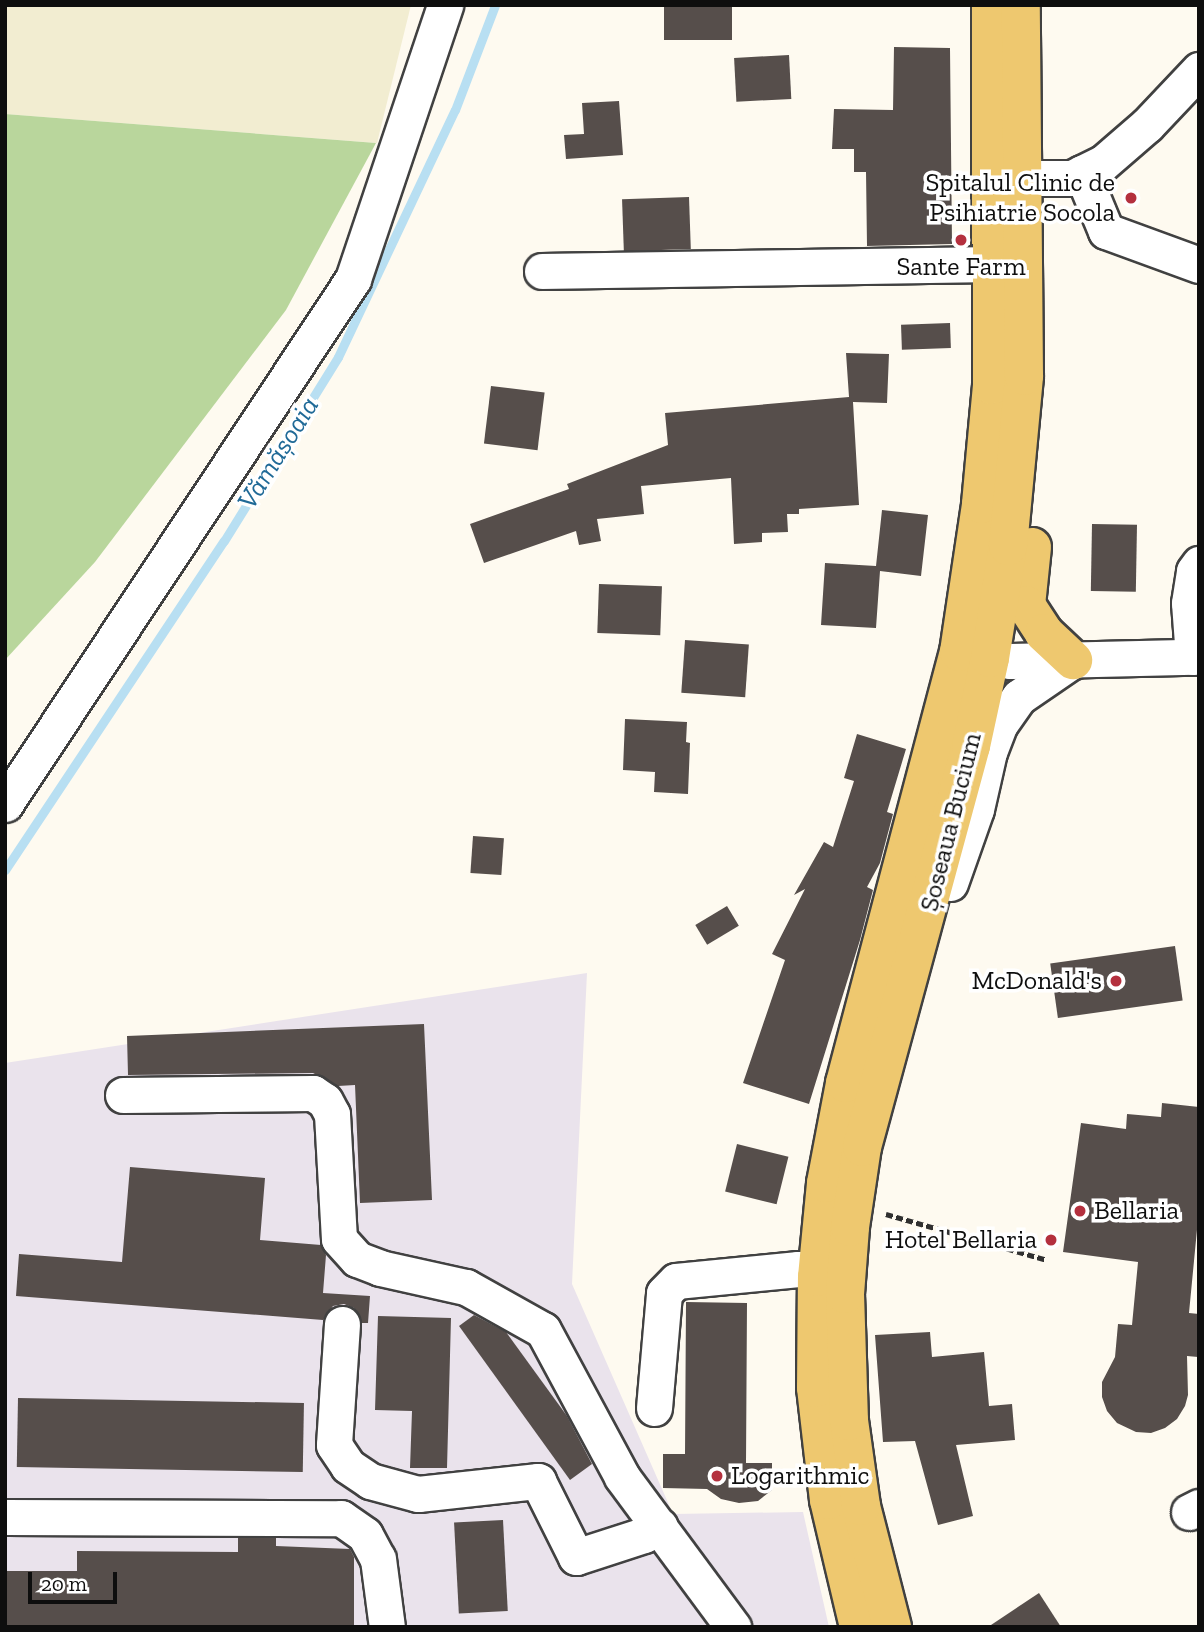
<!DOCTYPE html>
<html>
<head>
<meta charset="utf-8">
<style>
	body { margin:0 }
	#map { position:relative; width:1204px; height:1632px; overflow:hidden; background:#fefaf0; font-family:"Zilla Slab",serif }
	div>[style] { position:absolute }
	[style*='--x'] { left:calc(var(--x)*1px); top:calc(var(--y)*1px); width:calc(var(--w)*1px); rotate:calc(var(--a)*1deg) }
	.industrial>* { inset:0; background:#eae3ec }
	.farmland>* { inset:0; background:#f2edd1 }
	.forest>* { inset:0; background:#b9d69c }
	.stream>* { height:9px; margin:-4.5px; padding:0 4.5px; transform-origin:4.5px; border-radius:4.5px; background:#b8dff2 }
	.building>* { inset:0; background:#564e4b; transform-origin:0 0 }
	.path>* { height:4.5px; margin-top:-2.25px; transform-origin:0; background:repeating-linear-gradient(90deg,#303030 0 7px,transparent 0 10.5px) }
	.roads { filter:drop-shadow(2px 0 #414141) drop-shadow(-2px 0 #414141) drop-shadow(0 2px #414141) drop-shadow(0 -2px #414141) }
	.minor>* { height:35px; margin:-17.5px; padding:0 17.5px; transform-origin:17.5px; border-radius:17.5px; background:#fff }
	.major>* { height:38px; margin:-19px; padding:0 19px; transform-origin:19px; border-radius:19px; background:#eec86f }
	.dots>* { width:19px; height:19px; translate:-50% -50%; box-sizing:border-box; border:4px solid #fff; border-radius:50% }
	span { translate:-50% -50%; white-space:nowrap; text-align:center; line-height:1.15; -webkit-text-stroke:7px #fff; paint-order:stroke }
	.poi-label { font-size:26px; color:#0e0e0e }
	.right { translate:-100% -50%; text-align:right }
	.left { translate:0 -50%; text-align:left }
	.street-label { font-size:26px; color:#0e0e0e }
	.water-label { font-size:28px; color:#206a97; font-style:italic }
	.frame { position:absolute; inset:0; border:7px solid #0e0e0e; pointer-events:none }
	.scale { position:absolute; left:28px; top:1572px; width:89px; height:32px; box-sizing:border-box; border:4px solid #0e0e0e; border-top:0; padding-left:9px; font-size:21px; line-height:24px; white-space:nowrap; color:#0e0e0e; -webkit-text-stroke:5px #fff; paint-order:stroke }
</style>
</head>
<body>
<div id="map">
	<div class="industrial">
		<i style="clip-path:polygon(587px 973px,572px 1284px,673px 1514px,803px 1512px,829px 1627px,5px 1627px,5px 1063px)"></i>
	</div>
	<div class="farmland">
		<i style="clip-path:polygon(5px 5px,411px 5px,377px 143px,5px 114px)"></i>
	</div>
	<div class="forest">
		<i style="clip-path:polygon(5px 114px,376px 143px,286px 310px,95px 562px,5px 660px)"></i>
	</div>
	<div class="stream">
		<i style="--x:5;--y:870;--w:395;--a:-56.4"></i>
		<i style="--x:224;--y:541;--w:216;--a:-58.2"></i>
		<i style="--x:338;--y:357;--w:273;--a:-64.7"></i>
		<i style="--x:455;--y:110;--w:112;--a:-69.1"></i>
	</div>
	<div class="building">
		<i style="left:664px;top:5px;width:68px;height:35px"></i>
		<i style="clip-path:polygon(894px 47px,950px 48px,952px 244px,867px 246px,866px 172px,854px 172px,854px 149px,832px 149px,834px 109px,893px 110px)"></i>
		<i style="left:789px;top:55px;width:44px;height:55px;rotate:87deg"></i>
		<i style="clip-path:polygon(619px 101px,623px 155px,566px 159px,564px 135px,584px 134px,582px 103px)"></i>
		<i style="left:689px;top:197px;width:52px;height:67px;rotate:88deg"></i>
		<i style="left:950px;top:323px;width:25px;height:49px;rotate:88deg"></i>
		<i style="clip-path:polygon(846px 353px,889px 354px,887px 403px,853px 402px,859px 505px,799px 509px,799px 514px,787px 514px,788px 532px,762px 533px,762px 542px,734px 544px,731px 478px,641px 486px,644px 514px,597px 519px,601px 541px,579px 545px,576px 531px,484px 563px,470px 524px,569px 489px,567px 484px,668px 445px,665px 413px,849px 397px)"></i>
		<i style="left:491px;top:386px;width:54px;height:58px;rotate:7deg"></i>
		<i style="clip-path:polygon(882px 510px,928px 515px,921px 576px,880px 571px,876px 628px,821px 625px,825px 563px,876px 566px)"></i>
		<i style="left:1092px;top:524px;width:45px;height:67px;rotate:1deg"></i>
		<i style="left:599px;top:584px;width:63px;height:49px;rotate:2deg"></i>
		<i style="left:685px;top:640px;width:64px;height:53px;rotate:4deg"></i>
		<i style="clip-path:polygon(625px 719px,687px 722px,686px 742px,690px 743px,688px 794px,654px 792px,655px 772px,623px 770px)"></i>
		<i style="clip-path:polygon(857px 734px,906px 749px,887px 812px,893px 814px,880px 863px,867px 887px,873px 890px,860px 940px,809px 1104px,743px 1083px,785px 960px,772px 954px,805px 889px,794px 895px,824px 842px,833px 847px,854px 781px,844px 778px)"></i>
		<i style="left:473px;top:836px;width:31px;height:37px;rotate:4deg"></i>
		<i style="left:727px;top:906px;width:23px;height:37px;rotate:59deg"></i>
		<i style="left:1175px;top:946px;width:55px;height:126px;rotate:82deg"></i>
		<i style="clip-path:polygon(424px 1024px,432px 1200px,360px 1203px,355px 1085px,338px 1086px,313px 1073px,128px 1075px,127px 1036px)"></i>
		<i style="clip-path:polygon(1162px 1103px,1199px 1107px,1199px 1209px,1189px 1313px,1199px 1314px,1199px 1344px,1198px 1357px,1187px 1356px,1188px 1395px,1185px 1406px,1177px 1419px,1165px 1428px,1151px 1433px,1136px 1432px,1117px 1423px,1107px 1411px,1102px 1397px,1102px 1382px,1115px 1357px,1118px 1324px,1132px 1325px,1138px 1262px,1063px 1252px,1081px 1123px,1126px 1129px,1127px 1114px,1161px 1117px)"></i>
		<i style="left:737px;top:1144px;width:53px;height:49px;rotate:14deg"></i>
		<i style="clip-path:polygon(130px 1167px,265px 1178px,260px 1240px,321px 1245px,326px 1255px,323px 1293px,370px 1296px,368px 1323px,362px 1323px,354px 1308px,344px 1304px,333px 1306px,323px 1320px,16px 1296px,19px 1254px,122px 1262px)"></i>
		<i style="clip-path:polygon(686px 1302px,747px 1303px,746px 1463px,772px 1463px,772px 1490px,758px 1501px,739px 1503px,721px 1499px,707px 1489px,663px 1488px,663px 1454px,685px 1454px)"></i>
		<i style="clip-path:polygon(474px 1315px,506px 1332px,567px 1416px,592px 1464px,570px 1480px,459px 1326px)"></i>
		<i style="clip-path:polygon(378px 1316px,451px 1318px,447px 1468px,410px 1468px,412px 1411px,375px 1410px)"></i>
		<i style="clip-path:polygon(930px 1332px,932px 1357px,984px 1352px,989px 1406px,1012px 1404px,1015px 1440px,956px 1445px,973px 1516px,938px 1525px,915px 1441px,883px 1442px,875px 1335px)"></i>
		<i style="left:18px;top:1398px;width:286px;height:69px;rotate:1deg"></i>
		<i style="left:503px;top:1520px;width:91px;height:49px;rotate:87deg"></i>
		<i style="clip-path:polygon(238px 1538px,276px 1538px,276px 1546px,350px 1549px,354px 1557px,354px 1627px,5px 1627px,5px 1571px,77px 1571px,77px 1551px,238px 1552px)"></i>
		<i style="clip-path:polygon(1039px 1593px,1061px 1627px,988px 1627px)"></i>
	</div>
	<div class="path">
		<i style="--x:886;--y:1214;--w:167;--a:15.9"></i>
	</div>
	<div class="roads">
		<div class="minor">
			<i style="--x:1082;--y:173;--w:63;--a:67.5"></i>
			<i style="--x:1106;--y:231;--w:99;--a:20.1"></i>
			<i style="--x:995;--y:178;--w:77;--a:0"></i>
			<i style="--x:1072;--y:178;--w:34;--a:-26"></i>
			<i style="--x:1103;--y:163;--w:58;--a:-40.8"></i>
			<i style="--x:1147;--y:125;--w:76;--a:-46.6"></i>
			<i style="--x:542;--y:271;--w:450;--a:-0.9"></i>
			<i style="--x:962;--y:653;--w:49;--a:9.5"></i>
			<i style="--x:1010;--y:661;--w:183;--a:-1.3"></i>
			<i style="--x:1193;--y:657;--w:54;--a:-94.2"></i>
			<i style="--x:1189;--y:603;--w:32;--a:-81"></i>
			<i style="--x:1194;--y:571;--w:9;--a:-54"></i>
			<i style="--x:5;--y:804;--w:630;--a:-56.46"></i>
			<i style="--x:353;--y:279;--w:289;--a:-71.4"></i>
			<i style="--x:950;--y:883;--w:78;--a:-70.6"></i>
			<i style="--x:976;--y:809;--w:58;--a:-77.2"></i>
			<i style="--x:989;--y:752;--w:30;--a:-69"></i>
			<i style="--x:1000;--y:724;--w:33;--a:-55"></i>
			<i style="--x:1019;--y:697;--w:65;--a:-34.4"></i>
			<i style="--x:123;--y:1095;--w:190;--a:-0.6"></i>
			<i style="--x:313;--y:1093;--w:14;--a:34"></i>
			<i style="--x:325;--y:1101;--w:15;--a:62"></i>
			<i style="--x:332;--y:1114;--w:125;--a:86.8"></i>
			<i style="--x:339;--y:1239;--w:27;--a:48"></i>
			<i style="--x:357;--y:1259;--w:25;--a:21"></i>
			<i style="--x:380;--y:1268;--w:88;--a:12.5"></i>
			<i style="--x:466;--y:1287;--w:88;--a:29.2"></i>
			<i style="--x:543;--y:1330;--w:167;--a:61.7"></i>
			<i style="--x:622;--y:1477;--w:187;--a:53.5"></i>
			<i style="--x:342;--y:1324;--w:121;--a:93.8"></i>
			<i style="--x:334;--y:1445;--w:25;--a:56"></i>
			<i style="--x:348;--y:1466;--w:27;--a:34"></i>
			<i style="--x:370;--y:1481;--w:50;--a:15.2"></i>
			<i style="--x:418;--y:1494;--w:121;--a:-6.2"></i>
			<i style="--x:538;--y:1481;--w:85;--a:63.4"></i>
			<i style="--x:576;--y:1557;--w:71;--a:-17.9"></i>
			<i style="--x:644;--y:1535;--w:18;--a:-29"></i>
			<i style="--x:654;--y:1408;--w:115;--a:-85"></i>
			<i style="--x:664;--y:1293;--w:17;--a:-45"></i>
			<i style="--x:676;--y:1281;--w:123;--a:-5.6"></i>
			<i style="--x:798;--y:1269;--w:49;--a:2.3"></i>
			<i style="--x:1189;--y:1512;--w:11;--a:-27"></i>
			<i style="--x:5;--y:1517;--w:336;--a:0.2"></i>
			<i style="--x:341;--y:1518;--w:29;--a:35"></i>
			<i style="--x:365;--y:1535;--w:27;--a:62"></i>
			<i style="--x:378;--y:1559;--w:69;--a:82.5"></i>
		</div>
		<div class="major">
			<i style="--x:1032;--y:547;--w:58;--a:95.9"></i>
			<i style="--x:1026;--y:605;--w:33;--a:57"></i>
			<i style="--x:1044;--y:633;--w:40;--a:43"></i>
			<i style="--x:859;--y:1627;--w:130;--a:-103.3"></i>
			<i style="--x:829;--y:1500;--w:113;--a:-96.6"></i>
			<i style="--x:816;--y:1388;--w:111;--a:-89.5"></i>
			<i style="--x:817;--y:1277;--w:94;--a:-84.5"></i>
			<i style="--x:826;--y:1183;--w:102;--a:-79.2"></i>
			<i style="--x:845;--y:1083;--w:446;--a:-75.2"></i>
			<i style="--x:959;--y:652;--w:150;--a:-81.5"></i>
			<i style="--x:981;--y:504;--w:120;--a:-84.7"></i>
			<i style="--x:992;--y:385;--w:380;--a:-90.2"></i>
			<i style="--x:892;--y:1627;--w:125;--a:-104.4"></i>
			<i style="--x:861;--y:1506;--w:86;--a:-98"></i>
			<i style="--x:849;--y:1421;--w:127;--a:-91.8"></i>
			<i style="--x:845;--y:1294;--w:67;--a:-85.7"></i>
			<i style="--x:850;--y:1227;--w:81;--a:-81.5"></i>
			<i style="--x:862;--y:1147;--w:416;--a:-74.8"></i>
			<i style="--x:971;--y:746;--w:90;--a:-77.8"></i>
			<i style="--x:990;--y:658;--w:113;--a:-80.9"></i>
			<i style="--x:1008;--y:546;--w:171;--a:-84.6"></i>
			<i style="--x:1024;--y:376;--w:371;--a:-90.5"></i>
		</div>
	</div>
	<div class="dots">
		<i style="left:1131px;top:198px;background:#b4303e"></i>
		<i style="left:961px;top:240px;background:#b4303e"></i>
		<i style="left:1116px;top:981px;background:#b4303e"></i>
		<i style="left:1080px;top:1211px;background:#b4303e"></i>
		<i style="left:1051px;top:1240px;background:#b4303e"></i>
		<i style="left:717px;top:1476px;background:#b4303e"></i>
	</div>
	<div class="poi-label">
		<span class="right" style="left:1115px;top:198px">Spitalul Clinic de<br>Psihiatrie Socola</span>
		<span style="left:961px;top:267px">Sante Farm</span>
		<span class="right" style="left:1102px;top:981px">McDonald's</span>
		<span class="left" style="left:1094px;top:1211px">Bellaria</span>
		<span class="right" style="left:1037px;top:1240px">Hotel Bellaria</span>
		<span class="left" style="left:731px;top:1476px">Logarithmic</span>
	</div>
	<div class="street-label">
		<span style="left:951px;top:822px;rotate:-76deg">Șoseaua Bucium</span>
	</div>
	<div class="water-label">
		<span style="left:278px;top:453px;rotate:-58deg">Vămășoaia</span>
	</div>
	<div class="frame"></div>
	<div class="scale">20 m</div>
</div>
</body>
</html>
